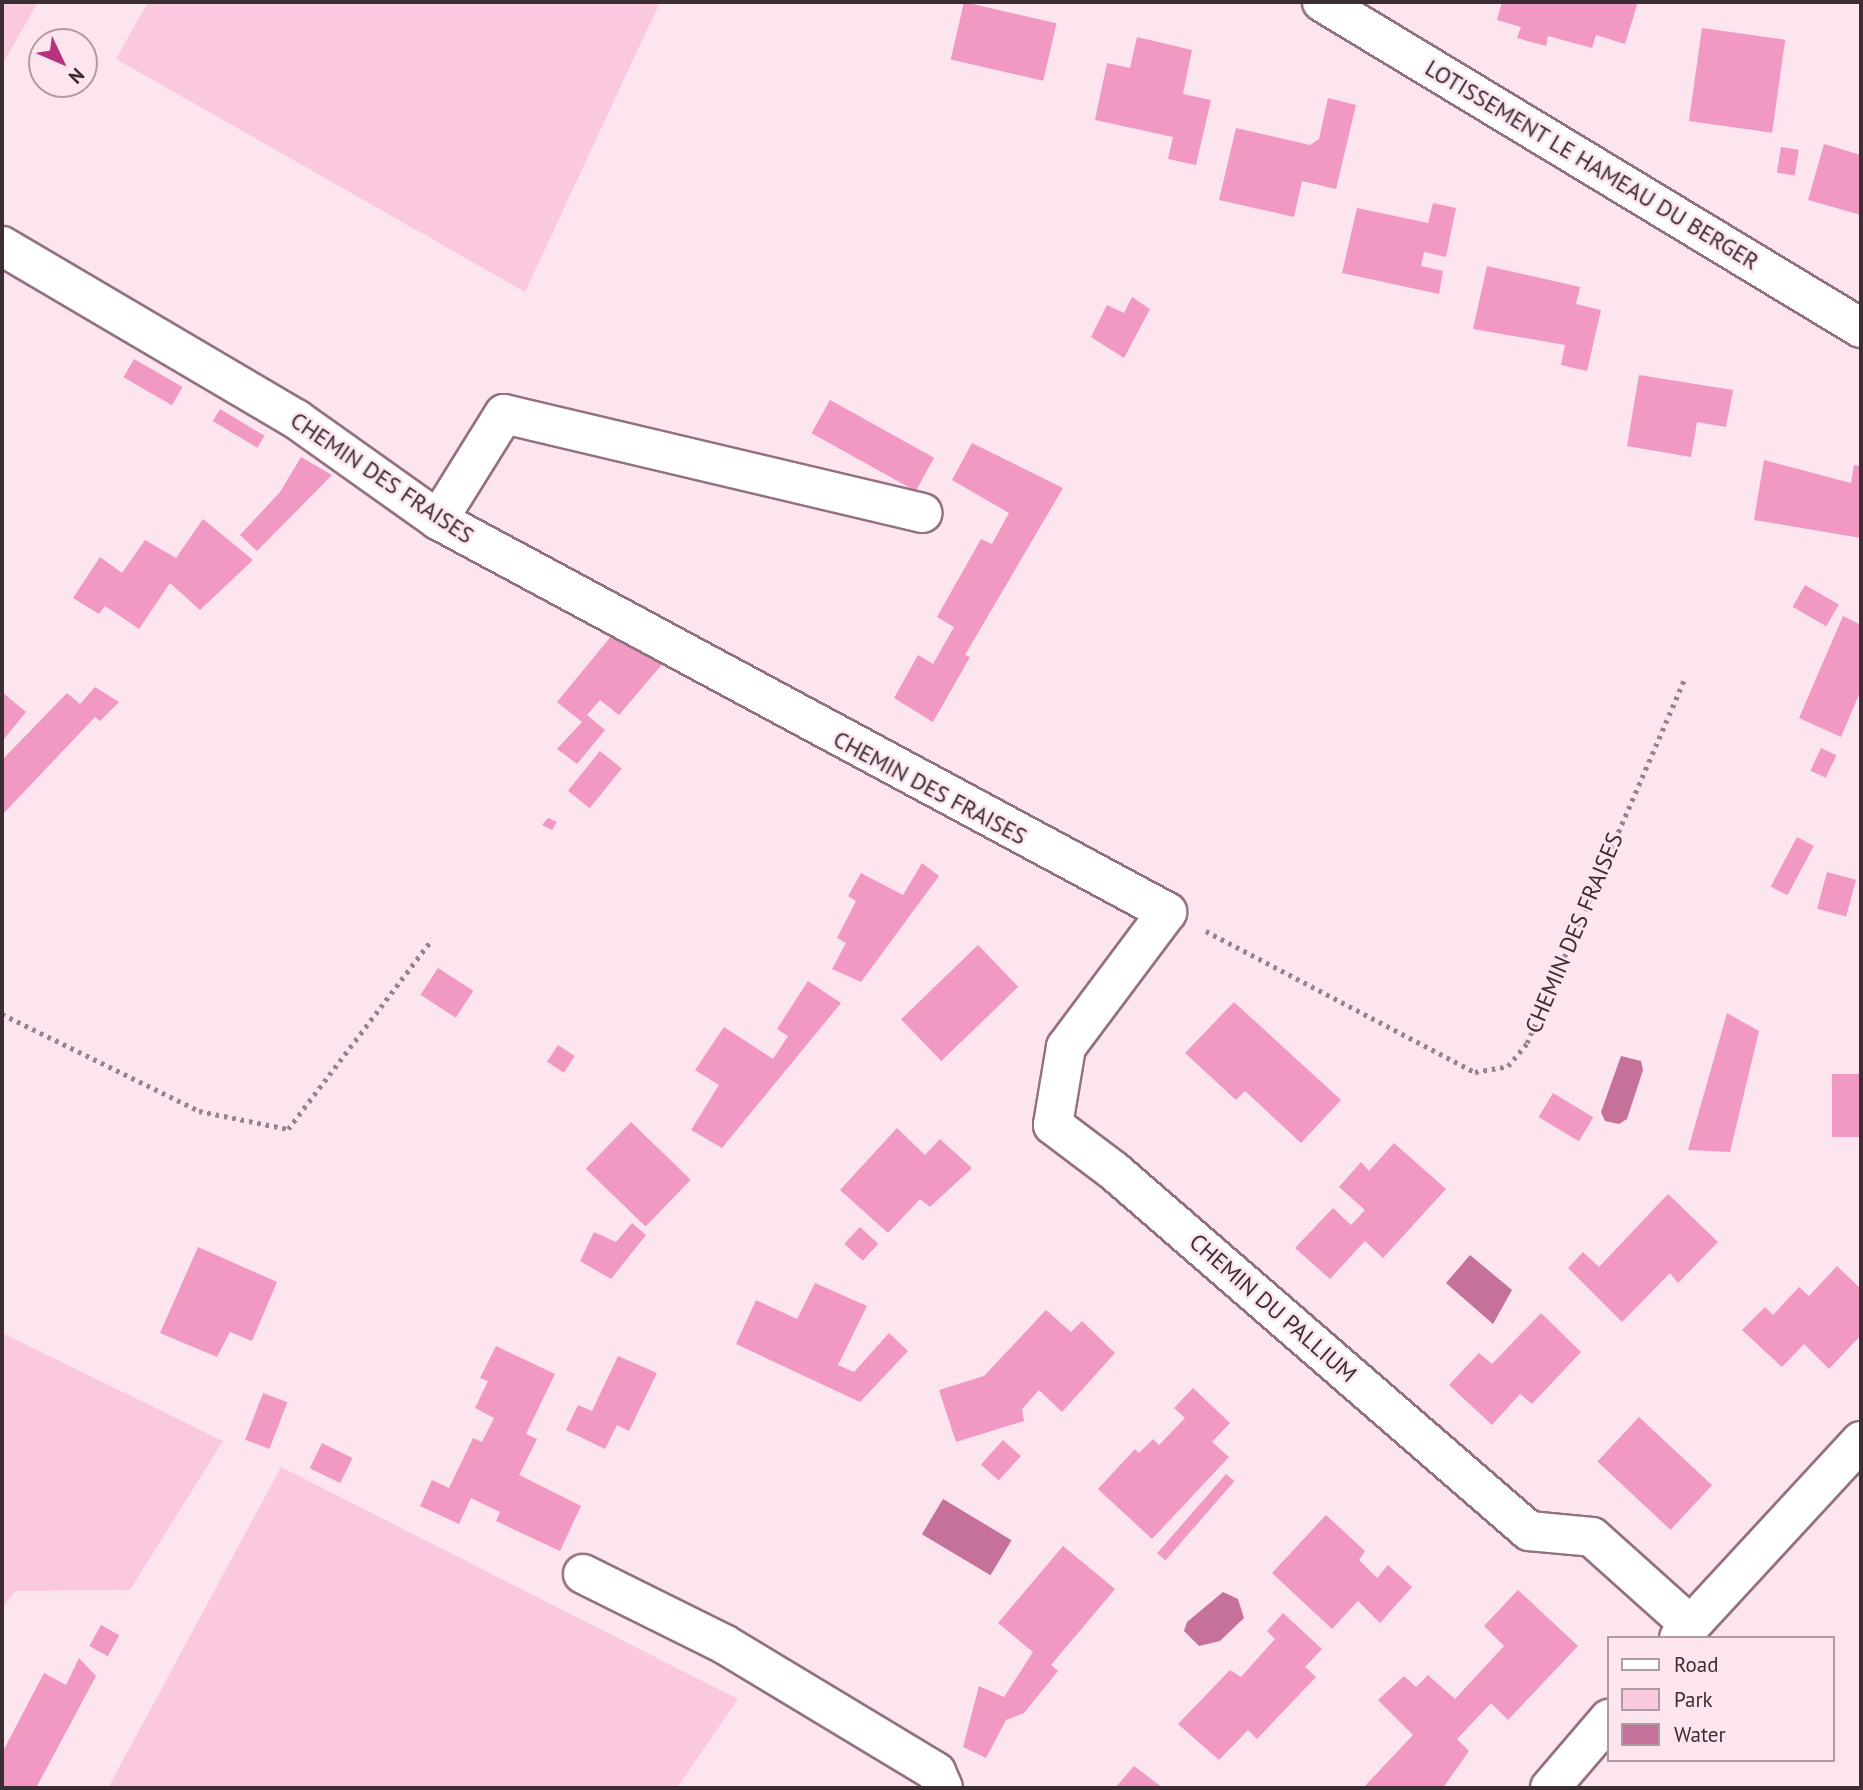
<!DOCTYPE html>
<html>
<head>
<meta charset="utf-8">
<style>
	body { margin:0 }
	#map { position:relative; width:1863px; height:1790px; overflow:hidden; background:#fce5ef; font-family:"PT Sans",sans-serif }
	div>[style] { position:absolute }
	[style*='--x'] { left:calc(var(--x)*1px); top:calc(var(--y)*1px); width:calc(var(--w)*1px); rotate:calc(var(--a)*1deg) }
	.green>* { inset:0; background:#fbc9df }
	.water>* { inset:0; background:#c5719a; transform-origin:0 0 }
	.building>* { inset:0; background:#f198c3; transform-origin:0 0 }
	.path>* { height:4.5px; margin-top:-2.25px; transform-origin:0; background:repeating-linear-gradient(90deg,#96848c 0 3.5px,transparent 0 8.5px) }
	.roads { filter:drop-shadow(2px 0 #937180) drop-shadow(-2px 0 #937180) drop-shadow(0 2px #937180) drop-shadow(0 -2px #937180) }
	.street>* { height:38px; margin:-19px; padding:0 19px; transform-origin:19px; border-radius:19px; background:#fff }
	span { translate:-50% -50%; white-space:nowrap; text-align:center; line-height:1.15; -webkit-text-stroke:5px #fce5ef; paint-order:stroke }
	.street-label { font-size:23px; color:#3b2d33 }
	.frame { position:absolute; inset:0; border:4px solid #3b2d33; pointer-events:none }
	.legend { position:absolute; left:1607px; top:1636px; width:228px; height:126px; box-sizing:border-box; background:#fce5ef; border:2px solid #af9ba4; margin:0; padding:9px 12px; list-style:none; font-size:21px; color:#3b2d33 }
	.legend li { display:flex; align-items:center; gap:14px; height:35px }
	.legend b { width:35px; border:2px solid #af9ba4 }
	.north { position:absolute; left:28px; top:28px; width:70px; height:70px; box-sizing:border-box; background:#fce5ef; border:2px solid #af9ba4; border-radius:50%; rotate:134deg; font-size:19px; font-weight:700; line-height:28px; text-align:center; color:#3b2d33 }
	.north::after { content:''; display:block; margin:auto; width:24px; height:32px; background:#b5347d; clip-path:polygon(50% 0,100% 100%,50% 72%,0 100%) }
</style>
</head>
<body>
<div id="map">
	<div class="green">
		<i style="clip-path:polygon(2px 2px,38px 2px,2px 65px)"></i>
		<i style="clip-path:polygon(148px 2px,660px 2px,525px 292px,116px 59px)"></i>
		<i style="clip-path:polygon(2px 1333px,223px 1441px,130px 1590px,15px 1591px,2px 1608px)"></i>
		<i style="clip-path:polygon(281px 1467px,738px 1699px,677px 1788px,108px 1788px)"></i>
	</div>
	<div class="water">
		<i style="clip-path:polygon(1621px 1056px,1641px 1061px,1643px 1070px,1627px 1119px,1619px 1124px,1605px 1121px,1601px 1112px)"></i>
		<i style="clip-path:polygon(1470px 1255px,1512px 1290px,1493px 1324px,1446px 1283px)"></i>
		<i style="left:943px;top:1499px;width:80px;height:41px;rotate:31deg"></i>
		<i style="clip-path:polygon(1223px 1592px,1238px 1599px,1244px 1618px,1220px 1641px,1199px 1646px,1184px 1631px,1187px 1622px)"></i>
	</div>
	<div class="building">
		<i style="left:964px;top:2px;width:95px;height:59px;rotate:13deg"></i>
		<i style="clip-path:polygon(1502px 2px,1638px 2px,1625px 44px,1596px 35px,1592px 48px,1548px 36px,1546px 46px,1517px 38px,1521px 27px,1497px 20px)"></i>
		<i style="left:1702px;top:28px;width:84px;height:94px;rotate:8deg"></i>
		<i style="clip-path:polygon(1137px 37px,1192px 50px,1183px 94px,1211px 100px,1196px 165px,1168px 159px,1173px 137px,1095px 120px,1107px 63px,1130px 68px)"></i>
		<i style="clip-path:polygon(1328px 98px,1356px 105px,1336px 189px,1302px 181px,1294px 217px,1219px 200px,1236px 128px,1310px 145px,1319px 139px)"></i>
		<i style="clip-path:polygon(1824px 144px,1861px 155px,1861px 215px,1808px 200px)"></i>
		<i style="left:1781px;top:147px;width:18px;height:26px;rotate:9deg"></i>
		<i style="clip-path:polygon(1433px 203px,1456px 208px,1446px 257px,1424px 252px,1421px 266px,1443px 271px,1439px 294px,1342px 273px,1357px 208px,1428px 223px)"></i>
		<i style="clip-path:polygon(1487px 266px,1580px 287px,1576px 304px,1601px 310px,1587px 371px,1561px 365px,1565px 345px,1473px 329px)"></i>
		<i style="clip-path:polygon(1132px 297px,1150px 309px,1124px 358px,1091px 337px,1107px 305px,1124px 313px)"></i>
		<i style="left:134px;top:359px;width:56px;height:21px;rotate:30deg"></i>
		<i style="clip-path:polygon(1639px 375px,1733px 390px,1726px 427px,1697px 422px,1691px 457px,1627px 446px)"></i>
		<i style="left:830px;top:400px;width:119px;height:38px;rotate:29deg"></i>
		<i style="left:220px;top:409px;width:52px;height:14px;rotate:31deg"></i>
		<i style="clip-path:polygon(972px 443px,1063px 488px,965px 655px,970px 657px,933px 722px,894px 698px,918px 655px,933px 664px,954px 627px,937px 617px,981px 539px,992px 544px,1009px 513px,952px 480px)"></i>
		<i style="clip-path:polygon(301px 457px,332px 475px,257px 551px,240px 535px,280px 492px)"></i>
		<i style="clip-path:polygon(1764px 460px,1851px 483px,1854px 465px,1861px 466px,1861px 538px,1754px 520px)"></i>
		<i style="clip-path:polygon(203px 519px,253px 560px,200px 610px,170px 583px,139px 629px,105px 606px,99px 614px,73px 598px,100px 557px,122px 573px,145px 540px,176px 558px)"></i>
		<i style="left:1805px;top:585px;width:39px;height:25px;rotate:30deg"></i>
		<i style="clip-path:polygon(1843px 616px,1861px 625px,1861px 690px,1841px 737px,1799px 718px)"></i>
		<i style="clip-path:polygon(617px 629px,664px 662px,619px 715px,600px 700px,587px 715px,605px 730px,577px 764px,557px 749px,582px 722px,557px 702px)"></i>
		<i style="clip-path:polygon(95px 687px,119px 702px,100px 721px,95px 717px,2px 815px,2px 760px,67px 693px,80px 704px)"></i>
		<i style="clip-path:polygon(2px 692px,26px 712px,4px 739px,2px 737px)"></i>
		<i style="left:1821px;top:748px;width:17px;height:25px;rotate:25deg"></i>
		<i style="left:600px;top:751px;width:28px;height:51px;rotate:39deg"></i>
		<i style="clip-path:polygon(548px 818px,557px 822px,552px 830px,542px 825px)"></i>
		<i style="left:1797px;top:837px;width:19px;height:56px;rotate:28deg"></i>
		<i style="clip-path:polygon(922px 863px,939px 876px,861px 982px,832px 969px,846px 943px,837px 938px,856px 901px,848px 896px,861px 873px,903px 895px)"></i>
		<i style="left:1827px;top:872px;width:30px;height:38px;rotate:15deg"></i>
		<i style="left:978px;top:945px;width:58px;height:107px;rotate:46deg"></i>
		<i style="left:438px;top:968px;width:42px;height:32px;rotate:33deg"></i>
		<i style="clip-path:polygon(808px 981px,841px 1003px,722px 1148px,691px 1130px,719px 1085px,695px 1070px,724px 1027px,773px 1059px,788px 1036px,777px 1029px)"></i>
		<i style="clip-path:polygon(1234px 1002px,1341px 1100px,1301px 1143px,1245px 1091px,1236px 1100px,1185px 1053px)"></i>
		<i style="clip-path:polygon(1727px 1013px,1759px 1031px,1730px 1152px,1688px 1150px)"></i>
		<i style="left:558px;top:1045px;width:20px;height:20px;rotate:33deg"></i>
		<i style="left:1832px;top:1074px;width:29px;height:63px"></i>
		<i style="left:1553px;top:1093px;width:47px;height:28px;rotate:31deg"></i>
		<i style="left:631px;top:1122px;width:83px;height:65px;rotate:44deg"></i>
		<i style="clip-path:polygon(897px 1128px,925px 1155px,940px 1139px,972px 1168px,930px 1207px,920px 1199px,888px 1233px,840px 1190px)"></i>
		<i style="clip-path:polygon(1394px 1143px,1446px 1189px,1383px 1258px,1365px 1241px,1330px 1279px,1295px 1248px,1333px 1208px,1351px 1225px,1365px 1210px,1339px 1187px,1361px 1162px,1369px 1171px)"></i>
		<i style="clip-path:polygon(1668px 1194px,1718px 1242px,1678px 1283px,1670px 1273px,1622px 1322px,1568px 1268px,1583px 1252px,1599px 1267px)"></i>
		<i style="clip-path:polygon(632px 1223px,646px 1235px,611px 1279px,580px 1261px,594px 1232px,616px 1242px)"></i>
		<i style="left:860px;top:1227px;width:25px;height:23px;rotate:43deg"></i>
		<i style="clip-path:polygon(198px 1247px,277px 1282px,252px 1341px,230px 1332px,217px 1357px,160px 1333px)"></i>
		<i style="clip-path:polygon(1837px 1266px,1861px 1289px,1861px 1335px,1829px 1369px,1804px 1344px,1782px 1367px,1742px 1330px,1765px 1307px,1773px 1315px,1799px 1287px,1809px 1296px)"></i>
		<i style="clip-path:polygon(815px 1283px,867px 1306px,838px 1365px,854px 1372px,889px 1333px,908px 1351px,860px 1402px,736px 1344px,756px 1300px,797px 1319px)"></i>
		<i style="clip-path:polygon(1046px 1310px,1071px 1332px,1082px 1321px,1115px 1353px,1062px 1412px,1039px 1390px,1022px 1409px,1024px 1421px,956px 1442px,939px 1390px,984px 1376px)"></i>
		<i style="clip-path:polygon(1541px 1313px,1581px 1352px,1532px 1404px,1520px 1394px,1492px 1425px,1449px 1385px,1479px 1353px,1492px 1364px)"></i>
		<i style="clip-path:polygon(496px 1346px,555px 1374px,526px 1434px,537px 1439px,519px 1475px,581px 1506px,560px 1551px,496px 1521px,500px 1512px,471px 1498px,459px 1524px,420px 1506px,432px 1480px,449px 1488px,473px 1438px,482px 1442px,494px 1418px,475px 1408px,488px 1381px,480px 1378px)"></i>
		<i style="clip-path:polygon(618px 1356px,657px 1373px,629px 1431px,617px 1425px,605px 1449px,566px 1430px,578px 1405px,592px 1411px)"></i>
		<i style="clip-path:polygon(1193px 1388px,1230px 1423px,1212px 1442px,1229px 1457px,1152px 1539px,1098px 1489px,1135px 1449px,1139px 1453px,1153px 1439px,1159px 1445px,1185px 1418px,1174px 1408px)"></i>
		<i style="left:263px;top:1393px;width:26px;height:50px;rotate:21deg"></i>
		<i style="left:1639px;top:1417px;width:100px;height:61px;rotate:43deg"></i>
		<i style="left:1003px;top:1440px;width:24px;height:33px;rotate:42deg"></i>
		<i style="left:322px;top:1443px;width:34px;height:28px;rotate:26deg"></i>
		<i style="left:1226px;top:1474px;width:11px;height:105px;rotate:41deg"></i>
		<i style="clip-path:polygon(1326px 1515px,1365px 1551px,1359px 1560px,1377px 1578px,1388px 1565px,1412px 1587px,1380px 1623px,1358px 1601px,1332px 1629px,1272px 1573px)"></i>
		<i style="clip-path:polygon(1063px 1546px,1115px 1589px,1051px 1665px,1058px 1671px,1024px 1713px,1006px 1720px,986px 1758px,963px 1747px,979px 1686px,1004px 1697px,1033px 1652px,998px 1623px)"></i>
		<i style="clip-path:polygon(1518px 1590px,1578px 1646px,1508px 1720px,1491px 1703px,1457px 1739px,1469px 1751px,1443px 1788px,1363px 1788px,1413px 1735px,1378px 1700px,1404px 1676px,1416px 1687px,1428px 1675px,1455px 1699px,1504px 1646px,1484px 1626px)"></i>
		<i style="clip-path:polygon(1283px 1613px,1322px 1649px,1305px 1667px,1316px 1677px,1257px 1739px,1248px 1730px,1219px 1760px,1178px 1724px,1230px 1670px,1241px 1677px,1275px 1639px,1267px 1631px)"></i>
		<i style="left:101px;top:1625px;width:21px;height:24px;rotate:29deg"></i>
		<i style="clip-path:polygon(79px 1658px,96px 1676px,36px 1788px,2px 1788px,2px 1753px,44px 1673px,66px 1685px)"></i>
		<i style="clip-path:polygon(1134px 1766px,1163px 1788px,1115px 1788px)"></i>
	</div>
	<div class="path">
		<i style="--x:1206;--y:931;--w:304;--a:27.7"></i>
		<i style="--x:1475;--y:1072;--w:34;--a:-10"></i>
		<i style="--x:1508;--y:1066;--w:30;--a:-50"></i>
		<i style="--x:1527;--y:1043;--w:398;--a:-66.6"></i>
		<i style="--x:2;--y:1014;--w:220;--a:26.2"></i>
		<i style="--x:199;--y:1111;--w:91;--a:11.4"></i>
		<i style="--x:288;--y:1129;--w:238;--a:-52.8"></i>
	</div>
	<div class="roads">
		<div class="street">
			<i style="--x:1322;--y:2;--w:630;--a:31.17"></i>
			<i style="--x:2;--y:246;--w:341;--a:30.5"></i>
			<i style="--x:296;--y:419;--w:174;--a:35.4"></i>
			<i style="--x:438;--y:520;--w:828;--a:28.27"></i>
			<i style="--x:1167;--y:912;--w:169;--a:126.8"></i>
			<i style="--x:1066;--y:1047;--w:79;--a:99.5"></i>
			<i style="--x:1053;--y:1125;--w:76;--a:37"></i>
			<i style="--x:1114;--y:1171;--w:549;--a:40.94"></i>
			<i style="--x:1529;--y:1531;--w:63;--a:5.4"></i>
			<i style="--x:1592;--y:1537;--w:132;--a:41.9"></i>
			<i style="--x:438;--y:520;--w:125;--a:-58.1"></i>
			<i style="--x:504;--y:414;--w:430;--a:13.3"></i>
			<i style="--x:583;--y:1574;--w:157;--a:26.4"></i>
			<i style="--x:724;--y:1644;--w:248;--a:31.1"></i>
			<i style="--x:936;--y:1772;--w:17;--a:66"></i>
			<i style="--x:1679;--y:1638;--w:268;--a:-47.3"></i>
			<i style="--x:1550;--y:1788;--w:91;--a:-49.5"></i>
		</div>
	</div>
	<div class="street-label">
		<span style="left:1592px;top:165px;rotate:31deg">LOTISSEMENT LE HAMEAU DU BERGER</span>
		<span style="left:382px;top:478px;rotate:34deg">CHEMIN DES FRAISES</span>
		<span style="left:930px;top:788px;rotate:28deg">CHEMIN DES FRAISES</span>
		<span style="left:1574px;top:933px;rotate:-67deg">CHEMIN DES FRAISES</span>
		<span style="left:1273px;top:1308px;rotate:41deg">CHEMIN DU PALLIUM</span>
	</div>
	<div class="frame"></div>
	<ul class="legend">
	<li><b style="height:9px;background:#fff"></b>Road</li>
	<li><b style="height:19px;background:#fbc9df"></b>Park</li>
	<li><b style="height:19px;background:#c5719a"></b>Water</li>
	</ul>
	<div class="north">N</div>
</div>
</body>
</html>
